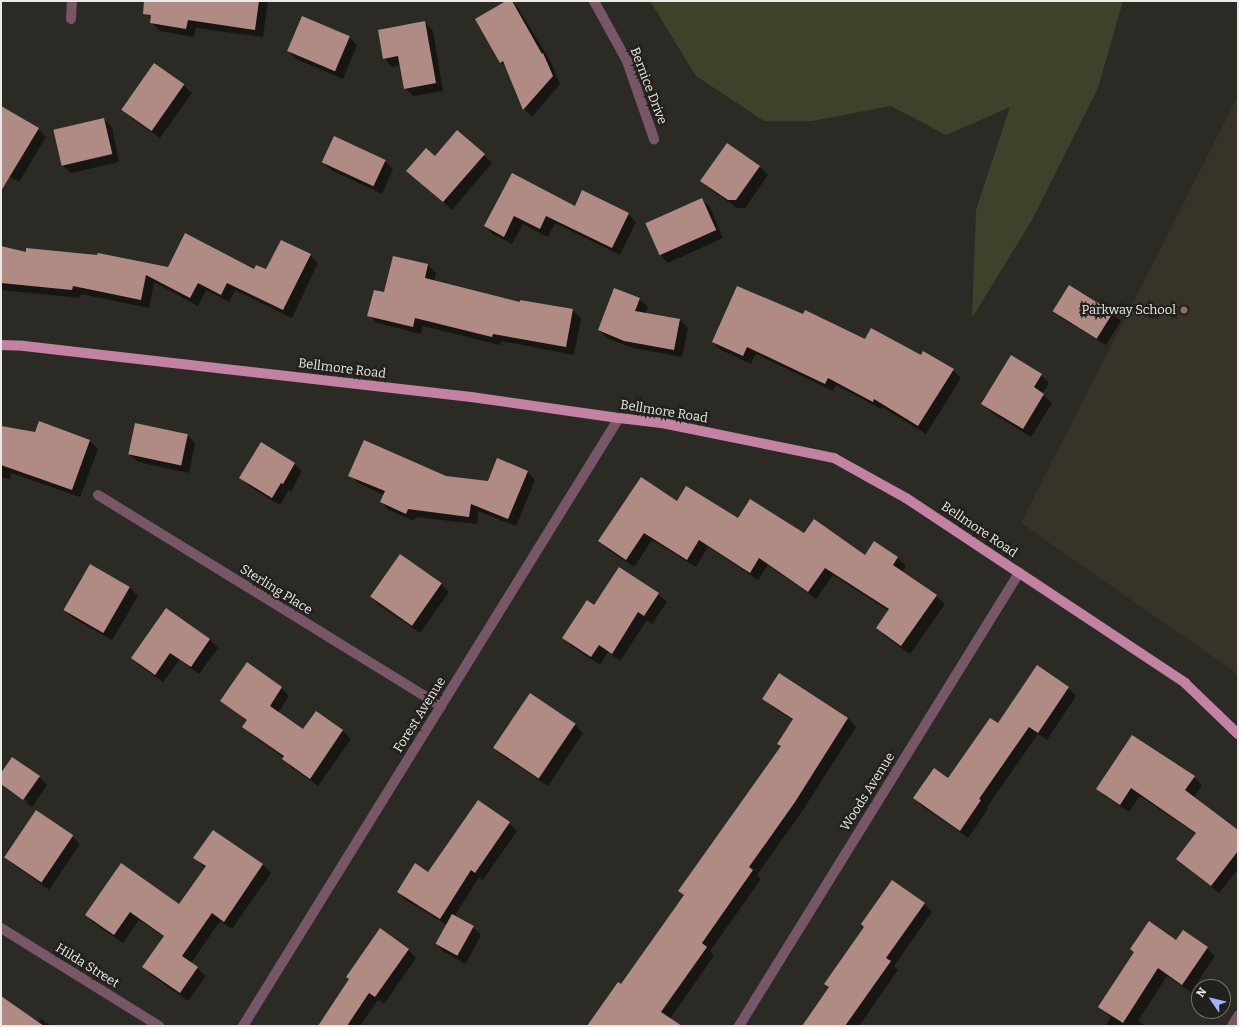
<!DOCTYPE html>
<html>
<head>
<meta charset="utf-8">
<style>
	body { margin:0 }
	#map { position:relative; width:1239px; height:1027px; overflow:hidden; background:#2c2a25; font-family:Bitter,serif }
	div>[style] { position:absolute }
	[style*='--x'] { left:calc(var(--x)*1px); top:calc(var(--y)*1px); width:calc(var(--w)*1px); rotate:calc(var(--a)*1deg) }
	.built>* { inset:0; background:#383329 }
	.green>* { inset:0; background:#3d422a }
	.shadow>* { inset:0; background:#0007 }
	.building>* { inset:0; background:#b08b84; transform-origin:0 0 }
	.minor>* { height:10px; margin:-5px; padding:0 5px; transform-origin:5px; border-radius:5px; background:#775767 }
	.major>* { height:10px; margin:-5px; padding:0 5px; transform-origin:5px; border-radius:5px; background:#c382a4 }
	.dots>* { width:11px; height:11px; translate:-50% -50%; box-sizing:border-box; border:2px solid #22201c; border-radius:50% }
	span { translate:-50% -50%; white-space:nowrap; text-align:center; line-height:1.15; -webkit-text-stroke:4px #22201c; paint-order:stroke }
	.street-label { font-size:13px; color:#eae9e6 }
	.poi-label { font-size:13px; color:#eae9e6 }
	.right { translate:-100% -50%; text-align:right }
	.frame { position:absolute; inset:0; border:2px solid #eae9e6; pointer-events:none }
	.north { position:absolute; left:1191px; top:979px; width:40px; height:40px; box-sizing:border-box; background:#22201c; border:1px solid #72706d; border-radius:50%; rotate:305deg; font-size:11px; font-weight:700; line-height:16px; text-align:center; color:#eae9e6 }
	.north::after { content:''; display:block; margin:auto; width:14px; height:18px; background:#a4b2fc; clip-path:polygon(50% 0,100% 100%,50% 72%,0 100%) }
</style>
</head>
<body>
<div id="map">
	<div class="built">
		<i style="clip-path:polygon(1238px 96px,1238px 677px,1232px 670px,1021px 523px)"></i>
	</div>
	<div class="green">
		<i style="clip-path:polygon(650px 1px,1123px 1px,1098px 88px,1032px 220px,972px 318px,976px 210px,1010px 107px,946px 135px,891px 106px,812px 121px,764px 121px,696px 76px)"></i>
	</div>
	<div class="shadow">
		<i style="clip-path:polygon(155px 1px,268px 1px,263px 37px,196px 28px,194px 37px,160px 31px,152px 23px)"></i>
		<i style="clip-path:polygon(508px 1px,512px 1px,518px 8px,551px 62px,560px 84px,532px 117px,524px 109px,508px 69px,500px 62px)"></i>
		<i style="clip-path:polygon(425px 23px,433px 31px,443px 91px,413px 96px,405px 88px,401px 65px,392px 67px,384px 58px)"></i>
		<i style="clip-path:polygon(349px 37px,357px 45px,343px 79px,296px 59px,288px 51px)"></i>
		<i style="clip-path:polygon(154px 65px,183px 85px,192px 93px,160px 138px,131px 118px,123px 110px)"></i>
		<i style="clip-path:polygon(1px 107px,38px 129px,46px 137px,19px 182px,1px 171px)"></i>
		<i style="clip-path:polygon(104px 119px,112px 127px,119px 162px,71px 173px,62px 165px)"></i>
		<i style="clip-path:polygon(727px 144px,760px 167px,768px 175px,745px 208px,737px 208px,710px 189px,702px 181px)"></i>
		<i style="clip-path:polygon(484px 155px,492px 163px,452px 210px,408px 171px,435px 158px)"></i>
		<i style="clip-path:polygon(385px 161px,393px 169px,382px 194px,331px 170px,323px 162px)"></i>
		<i style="clip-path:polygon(512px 174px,575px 207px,628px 214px,636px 222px,620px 255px,555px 223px,548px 237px,523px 224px,512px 244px,493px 234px,485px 226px)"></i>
		<i style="clip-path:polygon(701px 199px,710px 207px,723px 238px,668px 263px,660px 255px)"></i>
		<i style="clip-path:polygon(1px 247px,26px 254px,168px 268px,267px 271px,310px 255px,318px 263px,292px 318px,235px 290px,229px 302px,206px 290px,198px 306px,154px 282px,149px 308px,81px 294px,80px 298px,1px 290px)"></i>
		<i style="clip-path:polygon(428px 265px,436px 273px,434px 282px,521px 303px,572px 310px,581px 318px,574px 355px,501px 341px,500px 345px,423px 326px,421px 334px,377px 323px,369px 315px,385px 294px)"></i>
		<i style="clip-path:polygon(639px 299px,648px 307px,645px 314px,680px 320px,688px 328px,682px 357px,633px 348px,607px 338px,599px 330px)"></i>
		<i style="clip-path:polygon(1055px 311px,1112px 313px,1121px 321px,1106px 345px,1063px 319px)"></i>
		<i style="clip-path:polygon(866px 340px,921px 356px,953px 370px,961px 378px,926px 434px,882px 407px,881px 409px,836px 385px,833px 391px,756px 354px,751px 364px,721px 350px,713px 342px)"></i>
		<i style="clip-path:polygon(1041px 375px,1049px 383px,1042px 394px,1052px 403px,1031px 437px,991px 412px,983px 404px)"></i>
		<i style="clip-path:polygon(1px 427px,90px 441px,98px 449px,80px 497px,11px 473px,10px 479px,1px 477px)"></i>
		<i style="clip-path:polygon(187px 435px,195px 443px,189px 473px,138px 462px,129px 454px)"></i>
		<i style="clip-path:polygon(294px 463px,302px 471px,291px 492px,289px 490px,280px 505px,249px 486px,241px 478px)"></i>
		<i style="clip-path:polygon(527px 471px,535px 480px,516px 526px,478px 511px,477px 524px,416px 517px,414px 521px,389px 510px,381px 502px,384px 495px,358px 483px,350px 475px,445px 477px,489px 482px)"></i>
		<i style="clip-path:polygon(677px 502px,804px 534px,866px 556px,874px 543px,898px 558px,906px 566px,902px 572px,936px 596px,945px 604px,910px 654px,885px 636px,877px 628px,889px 611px,833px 575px,816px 599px,768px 565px,758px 580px,708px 547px,696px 567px,652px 540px,634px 567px,607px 549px,599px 541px)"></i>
		<i style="clip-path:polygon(90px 565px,130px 588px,138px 596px,112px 640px,73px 618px,64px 610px)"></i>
		<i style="clip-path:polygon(441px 584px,449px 592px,420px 633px,379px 605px,371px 597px)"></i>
		<i style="clip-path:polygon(658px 594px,667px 602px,652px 624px,647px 620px,620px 661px,608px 652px,600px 665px,571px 646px,563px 638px,595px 606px)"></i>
		<i style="clip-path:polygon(166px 609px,210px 640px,218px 648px,199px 674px,179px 660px,163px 682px,140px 666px,132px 658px)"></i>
		<i style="clip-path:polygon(247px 664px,281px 688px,289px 696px,278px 713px,303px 731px,316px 712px,343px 731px,351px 739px,318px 786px,291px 767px,283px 759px,284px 758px,252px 735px,244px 727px,248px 721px,221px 701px)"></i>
		<i style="clip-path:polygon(1068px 688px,1076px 696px,1047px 740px,1038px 734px,987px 807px,988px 809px,968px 838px,922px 806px,914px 798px,949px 779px)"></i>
		<i style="clip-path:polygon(764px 699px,848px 718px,856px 727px,803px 810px,757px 875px,761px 879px,710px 951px,714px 956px,669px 1020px,669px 1026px,590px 1026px,621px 985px,684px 895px,679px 890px,782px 747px,778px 743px,793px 720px,772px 707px)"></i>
		<i style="clip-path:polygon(575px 725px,583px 733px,548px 786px,502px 755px,494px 747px)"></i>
		<i style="clip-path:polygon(evenodd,1px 774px,39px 777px,47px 785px,32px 807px,1px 784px,1px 774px,5px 785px,28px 802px,27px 803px,5px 788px,5px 785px)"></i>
		<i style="clip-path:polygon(1194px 777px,1202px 785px,1194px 798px,1238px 832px,1238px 869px,1219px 893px,1177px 859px,1196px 834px,1140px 796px,1129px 812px,1105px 796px,1097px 788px)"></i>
		<i style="clip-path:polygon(36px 811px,72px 836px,80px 844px,49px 890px,13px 864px,4px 856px)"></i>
		<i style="clip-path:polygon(509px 823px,517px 831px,483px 880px,479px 877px,454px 917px,473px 927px,481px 935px,466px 964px,444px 952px,436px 944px,447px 925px,406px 900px,398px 892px)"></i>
		<i style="clip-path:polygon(214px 831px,263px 865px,271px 873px,232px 929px,220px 921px,191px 963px,206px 976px,188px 1001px,151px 975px,143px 967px,164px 937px,139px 920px,123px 943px,94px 923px,86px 915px,179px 906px,206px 868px,195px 858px)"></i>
		<i style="clip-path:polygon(924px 904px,932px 912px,894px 966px,898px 970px,859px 1026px,803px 1026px,829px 988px,826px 984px)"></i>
		<i style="clip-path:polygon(1177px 941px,1207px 948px,1215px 956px,1191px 992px,1167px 976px,1138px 1021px,1146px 1026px,1105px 1026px,1111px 1017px,1100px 1007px)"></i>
		<i style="clip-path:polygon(408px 949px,416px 958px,384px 1004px,378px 1000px,360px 1026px,320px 1026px)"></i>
		<i style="clip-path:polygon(1px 997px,38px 1023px,41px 1019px,51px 1026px,1px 1026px)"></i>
	</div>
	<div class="building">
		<i style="clip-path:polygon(144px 1px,259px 1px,255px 30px,188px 20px,186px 29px,150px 23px,151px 15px,143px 14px)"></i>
		<i style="clip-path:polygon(506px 1px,512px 1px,542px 54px,543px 53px,553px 76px,523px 110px,503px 61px,500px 63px,475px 19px)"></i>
		<i style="left:302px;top:16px;width:52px;height:38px;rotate:23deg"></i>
		<i style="clip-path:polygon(425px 21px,436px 83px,404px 89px,398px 56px,383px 59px,378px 30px)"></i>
		<i style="left:154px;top:63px;width:37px;height:57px;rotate:35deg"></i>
		<i style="clip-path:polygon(1px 106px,39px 128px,1px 191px)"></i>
		<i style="left:104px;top:118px;width:37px;height:52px;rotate:77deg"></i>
		<i style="clip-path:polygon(457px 130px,485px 154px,443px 202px,406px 171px,426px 148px,435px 156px)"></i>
		<i style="left:334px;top:136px;width:57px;height:29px;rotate:25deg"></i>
		<i style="clip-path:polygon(727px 143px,760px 166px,736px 200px,728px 200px,700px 181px)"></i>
		<i style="clip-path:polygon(512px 173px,575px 206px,582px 190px,629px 213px,612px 248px,546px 216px,540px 229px,514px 216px,504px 237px,484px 226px)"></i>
		<i style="left:702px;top:198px;width:35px;height:62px;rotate:66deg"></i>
		<i style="clip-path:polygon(185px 233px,254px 269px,256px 265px,266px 269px,281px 240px,311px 254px,283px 310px,227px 283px,221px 295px,198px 283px,190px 298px,146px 275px,141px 300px,73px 286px,72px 290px,1px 283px,1px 246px,26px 252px,26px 248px,97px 255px,98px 253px,168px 267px)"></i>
		<i style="clip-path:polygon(393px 256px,428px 264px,425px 278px,520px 302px,520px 300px,573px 309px,566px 347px,493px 334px,492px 337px,415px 318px,413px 327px,367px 316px,374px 290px,384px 292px)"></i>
		<i style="left:1069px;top:285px;width:52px;height:31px;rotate:32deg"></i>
		<i style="clip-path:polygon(737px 286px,803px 314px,805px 310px,865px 339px,871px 328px,921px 355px,923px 351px,954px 369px,918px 426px,874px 399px,873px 402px,828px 378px,825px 384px,747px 347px,743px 356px,712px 342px)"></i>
		<i style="clip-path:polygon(614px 288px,640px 298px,635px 311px,680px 319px,674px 350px,624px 341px,598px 330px)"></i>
		<i style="clip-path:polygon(1011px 355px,1042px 374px,1034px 387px,1044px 394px,1023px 429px,981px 404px)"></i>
		<i style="clip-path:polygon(39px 421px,90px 440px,72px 490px,1px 465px,1px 426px,35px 432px)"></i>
		<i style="left:135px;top:423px;width:54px;height:32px;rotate:12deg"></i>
		<i style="clip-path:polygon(364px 440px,446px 476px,488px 481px,497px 458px,528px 471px,508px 519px,471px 504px,469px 517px,408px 509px,406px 514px,380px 502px,385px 491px,348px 476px)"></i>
		<i style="clip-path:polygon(261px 442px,295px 463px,283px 484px,281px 483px,272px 498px,239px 478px)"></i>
		<i style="clip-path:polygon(641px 477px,677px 501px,686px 486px,738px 518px,750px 499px,804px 533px,814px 519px,865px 555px,874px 541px,898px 557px,893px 565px,937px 595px,901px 646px,876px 628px,889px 609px,825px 568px,808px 592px,759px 558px,750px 573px,699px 540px,687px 560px,644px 533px,626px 560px,598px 541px)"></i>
		<i style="left:400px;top:554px;width:51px;height:52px;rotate:35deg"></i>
		<i style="left:90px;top:564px;width:46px;height:53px;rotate:30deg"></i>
		<i style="clip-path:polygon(619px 567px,659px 593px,644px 616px,638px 612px,612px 654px,599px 645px,591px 657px,562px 638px,587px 600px,594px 605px)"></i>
		<i style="clip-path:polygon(166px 608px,210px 639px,191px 667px,170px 653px,155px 675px,131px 658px)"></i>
		<i style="clip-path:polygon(247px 662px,282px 687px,270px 706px,303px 729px,316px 711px,343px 730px,310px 779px,282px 759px,284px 756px,242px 727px,247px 720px,220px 701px)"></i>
		<i style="clip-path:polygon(1037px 665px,1069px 687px,1038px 733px,1029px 727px,979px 799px,981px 800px,960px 831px,913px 798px,934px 768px,948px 778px,990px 718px,998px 723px)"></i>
		<i style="clip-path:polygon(779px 673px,848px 718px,795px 802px,749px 867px,753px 870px,702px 943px,707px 947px,661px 1012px,682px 1026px,587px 1026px,618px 982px,621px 984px,684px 895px,678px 891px,781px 746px,777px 744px,793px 719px,762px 699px)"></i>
		<i style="left:530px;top:693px;width:55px;height:66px;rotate:34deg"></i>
		<i style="clip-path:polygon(1132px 735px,1195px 776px,1185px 790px,1238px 830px,1238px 851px,1211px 886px,1176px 859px,1196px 833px,1131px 788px,1120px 805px,1096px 789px)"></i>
		<i style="clip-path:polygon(12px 757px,40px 776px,23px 800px,1px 784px,1px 773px)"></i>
		<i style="clip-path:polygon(478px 800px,510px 822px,475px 873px,471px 870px,440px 919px,397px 892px,415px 863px,428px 872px)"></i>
		<i style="left:36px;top:810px;width:45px;height:57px;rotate:34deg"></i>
		<i style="clip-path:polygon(213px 830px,263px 864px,224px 922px,212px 913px,182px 956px,198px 967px,180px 993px,142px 967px,164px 936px,130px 912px,114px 935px,85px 915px,121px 863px,179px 904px,206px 866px,193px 858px)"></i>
		<i style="clip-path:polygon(892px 880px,925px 903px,886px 958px,891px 961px,845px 1026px,802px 1026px,829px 987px,824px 984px,864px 927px,861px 924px)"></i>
		<i style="left:452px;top:914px;width:25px;height:34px;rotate:29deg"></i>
		<i style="clip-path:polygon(1149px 921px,1176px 940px,1183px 930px,1208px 947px,1182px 985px,1158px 968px,1123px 1023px,1098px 1007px,1134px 952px,1130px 949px)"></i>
		<i style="clip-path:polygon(380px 928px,409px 949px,375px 997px,369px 993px,347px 1026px,318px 1026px,349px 979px,346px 977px)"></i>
		<i style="clip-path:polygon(1px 996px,44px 1026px,1px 1026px)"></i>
	</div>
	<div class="minor">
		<i style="--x:594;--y:1;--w:68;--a:61.2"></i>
		<i style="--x:627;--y:61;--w:83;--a:70.9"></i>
		<i style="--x:71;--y:19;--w:18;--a:-87"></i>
		<i style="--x:98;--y:495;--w:403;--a:31.6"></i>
		<i style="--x:1;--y:928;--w:186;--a:31.8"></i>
		<i style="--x:243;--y:1026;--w:715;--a:-58.27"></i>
		<i style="--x:739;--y:1026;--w:533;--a:-58.28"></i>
		<i style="--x:1232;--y:1026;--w:12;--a:-59"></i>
	</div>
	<div class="major">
		<i style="--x:1;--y:345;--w:23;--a:2"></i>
		<i style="--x:24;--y:346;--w:450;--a:6.5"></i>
		<i style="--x:471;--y:397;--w:149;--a:8.1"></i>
		<i style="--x:619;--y:418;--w:43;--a:6.6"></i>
		<i style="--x:662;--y:423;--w:176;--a:11.5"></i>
		<i style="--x:834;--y:458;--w:82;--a:29.1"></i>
		<i style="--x:906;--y:498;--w:335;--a:33.5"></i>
		<i style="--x:1185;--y:683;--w:74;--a:43.9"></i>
	</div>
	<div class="dots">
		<i style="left:1184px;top:310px;background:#8d6e63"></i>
	</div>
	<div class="street-label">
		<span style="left:648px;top:86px;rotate:69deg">Bernice Drive</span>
		<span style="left:342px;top:369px;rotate:7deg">Bellmore Road</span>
		<span style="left:664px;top:412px;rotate:9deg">Bellmore Road</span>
		<span style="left:979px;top:530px;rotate:34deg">Bellmore Road</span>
		<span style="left:276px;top:590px;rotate:32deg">Sterling Place</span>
		<span style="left:420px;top:715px;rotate:-58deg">Forest Avenue</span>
		<span style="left:868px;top:792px;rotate:-58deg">Woods Avenue</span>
		<span style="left:87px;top:966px;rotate:32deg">Hilda Street</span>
	</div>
	<div class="poi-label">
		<span class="right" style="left:1176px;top:310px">Parkway School</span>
	</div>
	<div class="frame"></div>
	<div class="north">N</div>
</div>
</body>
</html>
